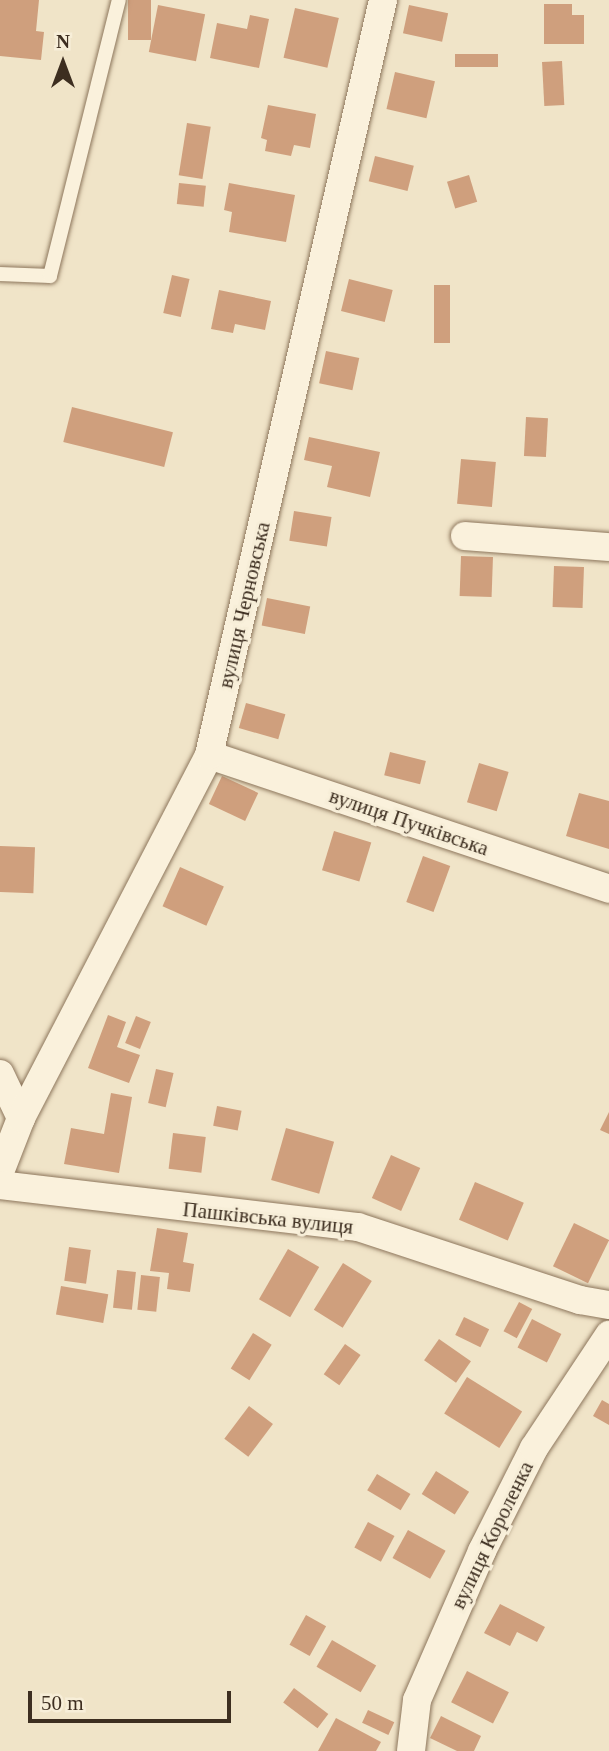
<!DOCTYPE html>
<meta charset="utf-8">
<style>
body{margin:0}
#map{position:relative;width:609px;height:1751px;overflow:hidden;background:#f0e4c8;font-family:"Times New Roman",serif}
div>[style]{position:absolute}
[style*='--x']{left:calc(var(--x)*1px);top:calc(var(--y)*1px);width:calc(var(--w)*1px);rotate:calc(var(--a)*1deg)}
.building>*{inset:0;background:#cf9f7d;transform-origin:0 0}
.roads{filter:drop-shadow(0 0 2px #8d765c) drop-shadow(0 0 2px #8d765c)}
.lane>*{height:14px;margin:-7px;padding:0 7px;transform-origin:7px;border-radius:7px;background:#faf1dc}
.street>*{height:28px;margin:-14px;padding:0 14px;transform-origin:14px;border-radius:14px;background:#faf1dc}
span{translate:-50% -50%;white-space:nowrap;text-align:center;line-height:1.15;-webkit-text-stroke:6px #f7eed8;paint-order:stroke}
.street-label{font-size:21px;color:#3d2e20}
.north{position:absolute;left:28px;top:28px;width:70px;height:70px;-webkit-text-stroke:5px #f7eed8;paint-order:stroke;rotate:0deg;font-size:19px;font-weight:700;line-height:28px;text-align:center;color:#3d2e20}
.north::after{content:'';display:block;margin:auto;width:24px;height:32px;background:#3d2e20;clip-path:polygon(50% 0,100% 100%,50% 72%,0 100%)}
.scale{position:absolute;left:28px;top:1691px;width:203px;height:32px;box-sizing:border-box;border:4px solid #3d2e20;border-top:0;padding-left:9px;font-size:21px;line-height:24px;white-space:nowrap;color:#3d2e20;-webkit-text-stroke:5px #f7eed8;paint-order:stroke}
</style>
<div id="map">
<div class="building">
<div style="clip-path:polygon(0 0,39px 0,36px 31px,44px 32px,41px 60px,0 56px)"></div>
<div style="left:128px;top:0;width:23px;height:40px"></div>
<div style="clip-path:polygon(544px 4px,572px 4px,572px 15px,584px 15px,584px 44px,544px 44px)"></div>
<div style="left:158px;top:5px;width:48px;height:48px;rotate:11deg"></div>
<div style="left:409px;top:5px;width:40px;height:29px;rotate:12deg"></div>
<div style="left:295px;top:8px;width:45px;height:51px;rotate:13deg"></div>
<div style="clip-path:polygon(250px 15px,269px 19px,259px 68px,210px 58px,217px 23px,247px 29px)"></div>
<div style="left:498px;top:54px;width:13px;height:43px;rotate:90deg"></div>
<div style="left:562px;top:61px;width:44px;height:20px;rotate:87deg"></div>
<div style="left:395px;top:72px;width:41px;height:38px;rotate:13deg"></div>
<div style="clip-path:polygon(268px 105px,316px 114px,310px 148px,294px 145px,291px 156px,265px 151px,267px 140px,261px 138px)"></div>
<div style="left:187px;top:123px;width:24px;height:53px;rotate:9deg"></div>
<div style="left:375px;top:156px;width:40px;height:26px;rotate:14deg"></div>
<div style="left:469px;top:175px;width:28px;height:23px;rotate:73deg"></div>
<div style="left:179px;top:183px;width:27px;height:21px;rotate:6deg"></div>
<div style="clip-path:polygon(229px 183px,295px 195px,286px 242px,229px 232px,232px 212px,224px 210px)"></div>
<div style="left:172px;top:275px;width:18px;height:39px;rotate:13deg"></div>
<div style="left:349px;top:279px;width:45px;height:33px;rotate:14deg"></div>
<div style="left:434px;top:285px;width:16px;height:58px"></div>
<div style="clip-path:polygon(219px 290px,271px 301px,265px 330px,235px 324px,233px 333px,211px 329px)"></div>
<div style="left:326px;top:351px;width:34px;height:33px;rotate:12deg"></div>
<div style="left:72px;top:407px;width:104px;height:36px;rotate:14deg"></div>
<div style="left:526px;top:417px;width:22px;height:39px;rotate:3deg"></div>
<div style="clip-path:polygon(309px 437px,380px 452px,370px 497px,327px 487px,332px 466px,304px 460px)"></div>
<div style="left:461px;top:459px;width:35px;height:45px;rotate:5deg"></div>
<div style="left:294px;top:511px;width:38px;height:30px;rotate:9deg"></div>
<div style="left:461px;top:556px;width:32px;height:40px;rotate:2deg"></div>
<div style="left:554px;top:566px;width:30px;height:41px;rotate:2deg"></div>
<div style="left:267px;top:598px;width:44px;height:28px;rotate:11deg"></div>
<div style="left:246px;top:703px;width:41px;height:26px;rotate:16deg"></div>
<div style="left:390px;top:752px;width:37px;height:24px;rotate:14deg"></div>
<div style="left:479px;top:763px;width:31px;height:41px;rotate:17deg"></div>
<div style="left:222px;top:776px;width:40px;height:31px;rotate:25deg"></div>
<div style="clip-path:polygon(579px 793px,609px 801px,609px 849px,566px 836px)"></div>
<div style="left:334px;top:831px;width:39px;height:41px;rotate:17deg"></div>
<div style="left:0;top:846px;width:35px;height:46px;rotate:2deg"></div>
<div style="left:423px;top:856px;width:29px;height:49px;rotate:20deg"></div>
<div style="left:180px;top:867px;width:48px;height:43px;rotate:24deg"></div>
<div style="clip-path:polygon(108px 1015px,126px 1022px,117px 1047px,140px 1055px,129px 1083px,88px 1068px)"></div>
<div style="left:136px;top:1016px;width:16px;height:29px;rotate:22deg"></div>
<div style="left:156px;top:1069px;width:18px;height:35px;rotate:13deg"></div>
<div style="clip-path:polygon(111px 1093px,132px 1097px,119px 1173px,64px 1164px,71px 1128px,104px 1134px)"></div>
<div style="left:217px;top:1106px;width:25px;height:20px;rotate:11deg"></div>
<div style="clip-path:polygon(609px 1112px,609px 1134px,600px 1130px)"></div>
<div style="left:286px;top:1128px;width:50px;height:54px;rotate:16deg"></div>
<div style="left:173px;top:1133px;width:33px;height:36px;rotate:7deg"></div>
<div style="left:391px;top:1155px;width:32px;height:47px;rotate:24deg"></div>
<div style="left:475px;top:1182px;width:53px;height:41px;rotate:23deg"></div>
<div style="left:574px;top:1223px;width:39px;height:48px;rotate:26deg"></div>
<div style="clip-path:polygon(157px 1228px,188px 1233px,183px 1262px,194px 1264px,190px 1292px,167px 1289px,169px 1273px,150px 1271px)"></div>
<div style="left:69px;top:1247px;width:22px;height:34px;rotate:8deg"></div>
<div style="left:288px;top:1249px;width:36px;height:58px;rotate:30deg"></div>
<div style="left:343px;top:1263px;width:34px;height:55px;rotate:32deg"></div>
<div style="left:117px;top:1270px;width:19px;height:38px;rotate:6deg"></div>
<div style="left:141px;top:1275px;width:19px;height:35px;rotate:6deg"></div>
<div style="left:61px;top:1286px;width:48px;height:29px;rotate:10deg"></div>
<div style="left:519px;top:1302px;width:15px;height:33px;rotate:28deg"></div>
<div style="left:464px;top:1317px;width:28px;height:20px;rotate:26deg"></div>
<div style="left:532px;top:1319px;width:33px;height:32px;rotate:27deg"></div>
<div style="left:253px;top:1333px;width:22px;height:42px;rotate:32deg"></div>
<div style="left:439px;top:1339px;width:39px;height:26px;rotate:35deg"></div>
<div style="left:345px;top:1344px;width:19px;height:37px;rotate:35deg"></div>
<div style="left:467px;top:1377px;width:65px;height:43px;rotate:32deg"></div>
<div style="clip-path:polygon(602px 1400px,609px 1404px,609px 1425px,593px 1416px)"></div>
<div style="left:249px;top:1406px;width:30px;height:41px;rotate:37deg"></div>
<div style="left:436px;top:1471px;width:39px;height:27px;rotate:32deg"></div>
<div style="left:377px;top:1474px;width:39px;height:19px;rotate:31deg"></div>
<div style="left:368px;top:1522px;width:30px;height:29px;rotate:28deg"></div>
<div style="left:408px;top:1530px;width:43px;height:32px;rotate:29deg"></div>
<div style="clip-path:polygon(500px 1604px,545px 1627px,537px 1642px,517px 1632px,510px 1646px,484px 1633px)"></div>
<div style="left:306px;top:1615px;width:23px;height:34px;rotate:29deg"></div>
<div style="left:332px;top:1640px;width:51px;height:31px;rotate:30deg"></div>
<div style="left:467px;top:1671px;width:47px;height:35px;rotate:27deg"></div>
<div style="left:294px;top:1688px;width:43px;height:18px;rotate:37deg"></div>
<div style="left:368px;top:1710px;width:29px;height:14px;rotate:25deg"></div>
<div style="clip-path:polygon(441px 1716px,481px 1736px,474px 1751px,457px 1751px,430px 1738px)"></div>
<div style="clip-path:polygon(336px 1718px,381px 1742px,376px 1751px,318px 1751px)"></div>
</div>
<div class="roads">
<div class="lane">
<div style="--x:0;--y:274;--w:50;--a:2.3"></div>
<div style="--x:50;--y:276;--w:284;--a:-76"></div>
</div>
<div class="street">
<div style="--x:465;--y:536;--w:144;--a:4.4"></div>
<div style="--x:209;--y:755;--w:422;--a:18.5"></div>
<div style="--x:0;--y:1074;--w:49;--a:64.5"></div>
<div style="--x:0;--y:1172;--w:58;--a:-68.7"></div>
<div style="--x:21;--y:1118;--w:409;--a:-62.6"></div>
<div style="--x:209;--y:755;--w:775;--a:-77.02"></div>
<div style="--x:0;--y:1185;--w:360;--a:6.7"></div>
<div style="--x:358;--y:1227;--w:234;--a:18.2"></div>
<div style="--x:580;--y:1300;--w:29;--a:10"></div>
<div style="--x:411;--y:1751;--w:51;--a:-83.3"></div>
<div style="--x:417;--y:1700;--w:163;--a:-66.4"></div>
<div style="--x:482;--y:1551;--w:115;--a:-63.2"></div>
<div style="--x:534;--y:1448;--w:136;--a:-56.4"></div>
</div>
</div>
<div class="street-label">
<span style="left:244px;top:605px;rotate:-77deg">вулиця Черновська</span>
<span style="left:409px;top:822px;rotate:19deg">вулиця Пучківська</span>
<span style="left:268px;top:1218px;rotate:6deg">Пашківська вулиця</span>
<span style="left:492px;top:1535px;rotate:-64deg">вулиця Короленка</span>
</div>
<div class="north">N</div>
<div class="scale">50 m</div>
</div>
